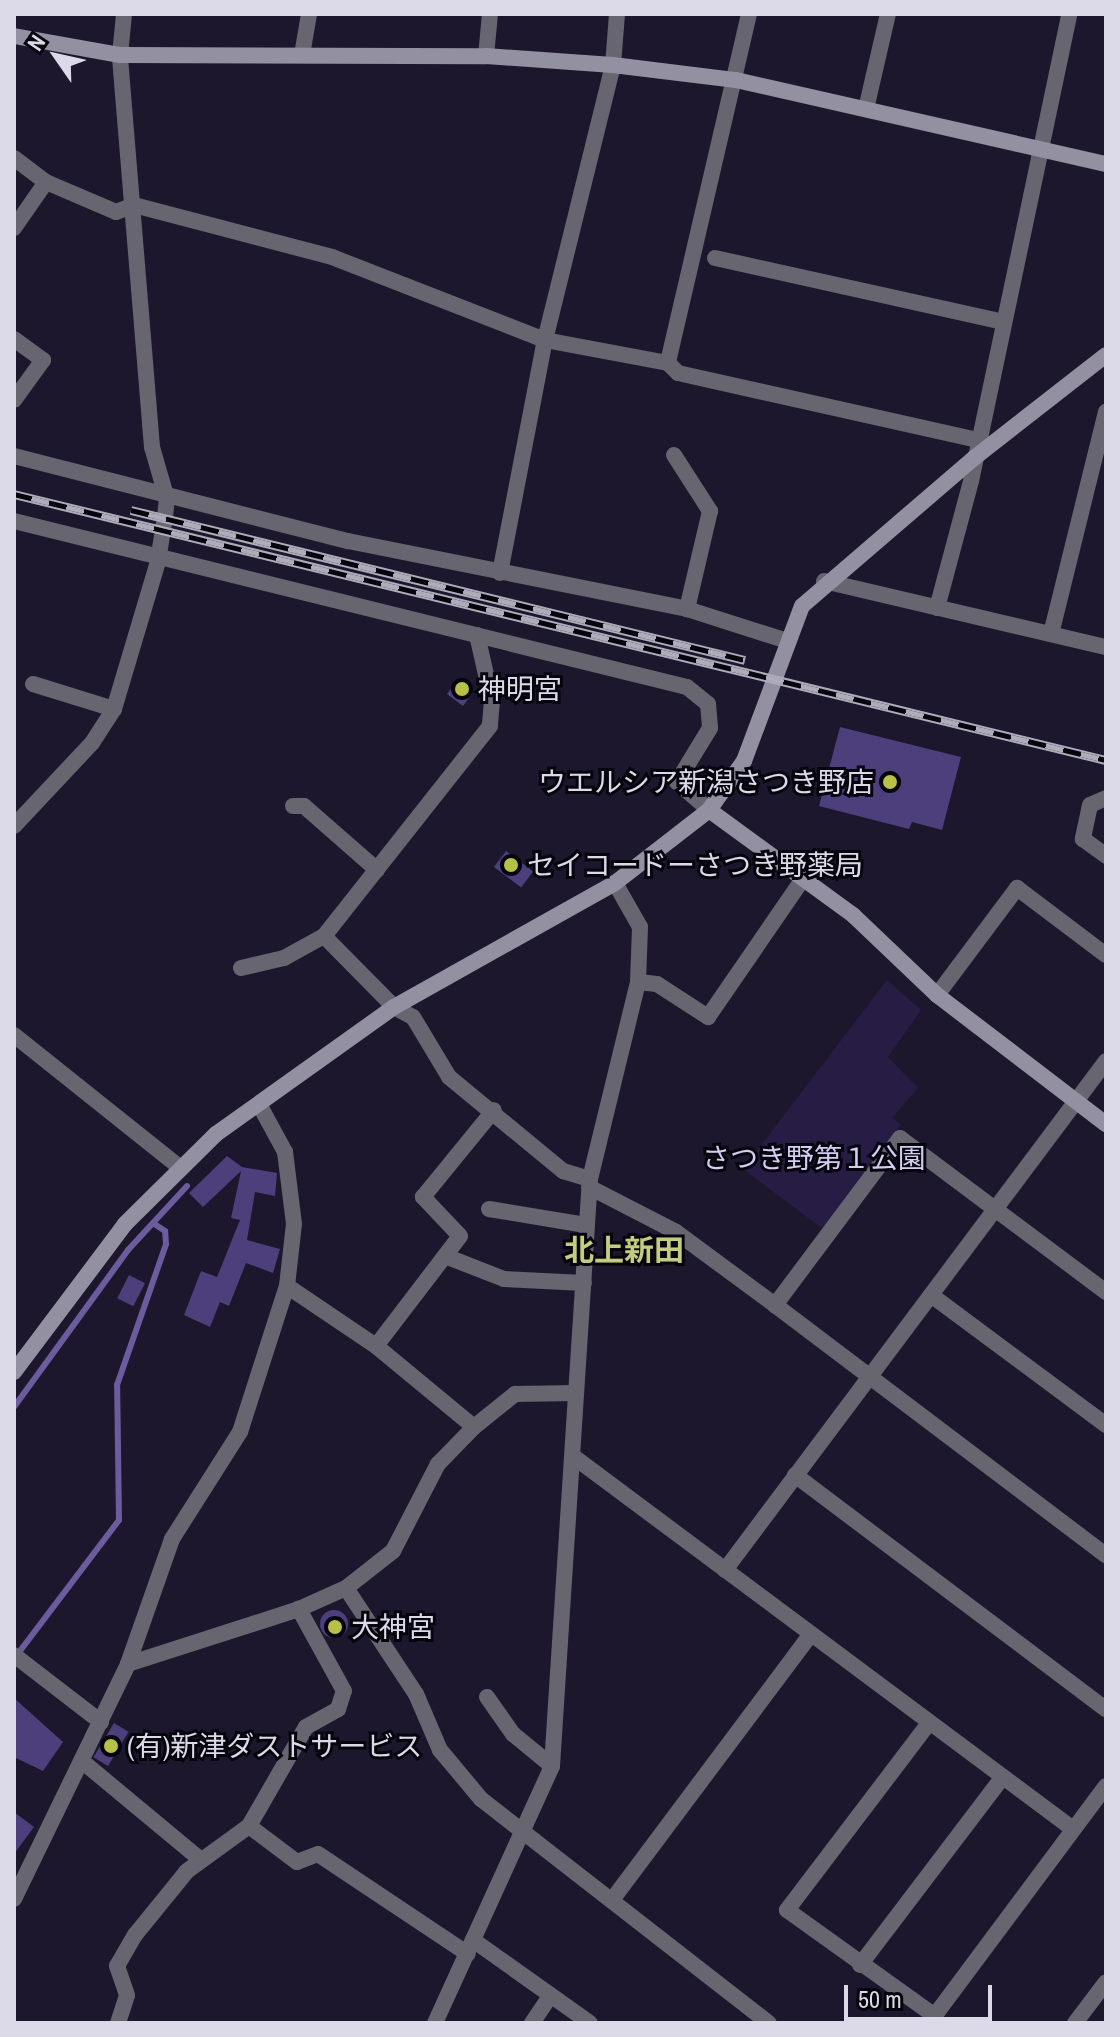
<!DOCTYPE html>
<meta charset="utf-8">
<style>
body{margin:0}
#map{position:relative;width:1120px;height:2037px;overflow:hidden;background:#1c172c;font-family:"Archivo Narrow","Noto Sans JP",sans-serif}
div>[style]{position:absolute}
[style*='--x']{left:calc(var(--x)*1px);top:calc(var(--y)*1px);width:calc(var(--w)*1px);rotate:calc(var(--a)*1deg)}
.green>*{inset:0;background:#271d44}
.stream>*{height:6px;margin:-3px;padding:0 3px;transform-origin:3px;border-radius:3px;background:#6b5c9d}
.building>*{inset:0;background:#4d3e7c;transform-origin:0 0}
.round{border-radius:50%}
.street>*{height:16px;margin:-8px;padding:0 8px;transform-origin:8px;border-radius:8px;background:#676570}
.secondary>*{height:16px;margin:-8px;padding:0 8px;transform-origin:8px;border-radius:8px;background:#9390a2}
.rail>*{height:9px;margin-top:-4.5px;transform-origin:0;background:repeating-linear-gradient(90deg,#06050d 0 18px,#aeacbb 0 36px);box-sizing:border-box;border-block:2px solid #aeacbb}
.dots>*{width:22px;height:22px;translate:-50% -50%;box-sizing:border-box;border:4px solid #06050d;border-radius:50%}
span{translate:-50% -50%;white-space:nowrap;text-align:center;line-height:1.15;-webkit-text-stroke:6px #06050d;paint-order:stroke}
.poi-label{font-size:28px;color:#dcdae8}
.left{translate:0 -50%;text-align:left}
.right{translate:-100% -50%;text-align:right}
.park-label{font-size:28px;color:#d3cdf3}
.neighbourhood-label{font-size:30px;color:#c4cc7f;font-weight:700}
.frame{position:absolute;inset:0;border:16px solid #dcdae8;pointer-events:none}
.north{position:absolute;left:16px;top:16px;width:80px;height:80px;-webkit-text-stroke:6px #06050d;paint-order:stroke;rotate:304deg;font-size:22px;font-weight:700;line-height:32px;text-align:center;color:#dcdae8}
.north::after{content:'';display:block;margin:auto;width:28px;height:36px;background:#dcdae8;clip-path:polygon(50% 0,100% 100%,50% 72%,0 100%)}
.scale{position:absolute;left:844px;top:1985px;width:148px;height:36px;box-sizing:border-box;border:4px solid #dcdae8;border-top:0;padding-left:10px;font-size:24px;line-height:28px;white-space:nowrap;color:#dcdae8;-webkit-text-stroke:6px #06050d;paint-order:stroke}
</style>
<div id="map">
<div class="green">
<div style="clip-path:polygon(887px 980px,921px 1010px,888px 1057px,918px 1088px,892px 1118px,901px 1124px,823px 1229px,743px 1169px)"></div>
</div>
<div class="stream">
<div style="--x:14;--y:1407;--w:194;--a:-54"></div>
<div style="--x:128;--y:1250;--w:87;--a:-47.3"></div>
<div style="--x:20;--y:1651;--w:164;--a:-52.9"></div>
<div style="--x:119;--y:1520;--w:135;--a:-90.8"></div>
<div style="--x:117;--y:1385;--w:149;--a:-70.8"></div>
<div style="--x:166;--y:1244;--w:13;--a:-94"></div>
<div style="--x:165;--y:1231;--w:14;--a:-146"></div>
</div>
<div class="building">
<div style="left:456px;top:682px;width:20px;height:15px;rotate:37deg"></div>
<div style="clip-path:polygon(840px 727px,961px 757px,942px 830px,912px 822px,909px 829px,819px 806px)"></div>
<div style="left:506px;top:851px;width:34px;height:20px;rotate:37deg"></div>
<div style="clip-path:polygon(227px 1156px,242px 1167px,277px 1173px,275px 1196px,255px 1192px,247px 1240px,280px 1249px,273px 1273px,246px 1263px,229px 1306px,220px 1302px,210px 1327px,184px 1315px,201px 1271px,217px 1277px,240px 1220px,231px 1218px,241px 1171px,203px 1207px,189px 1193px)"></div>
<div style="left:129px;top:1275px;width:18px;height:26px;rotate:27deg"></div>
<div class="round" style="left:320px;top:1610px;width:28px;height:28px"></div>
<div style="clip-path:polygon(14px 1698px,63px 1742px,43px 1771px,14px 1757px)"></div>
<div style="left:114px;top:1723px;width:17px;height:40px;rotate:31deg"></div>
<div style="clip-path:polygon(14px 1812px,34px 1827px,14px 1854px)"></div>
</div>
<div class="street">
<div style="--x:749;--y:14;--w:358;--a:103.1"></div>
<div style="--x:668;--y:363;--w:14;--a:45"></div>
<div style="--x:678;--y:373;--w:307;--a:12.6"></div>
<div style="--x:302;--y:55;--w:42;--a:-80.3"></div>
<div style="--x:486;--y:56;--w:42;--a:-84.6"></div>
<div style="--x:866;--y:109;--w:98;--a:-77"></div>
<div style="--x:14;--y:158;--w:40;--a:37"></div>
<div style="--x:46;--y:182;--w:76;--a:23.2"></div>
<div style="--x:116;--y:212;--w:19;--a:-21"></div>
<div style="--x:134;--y:205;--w:205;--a:14.7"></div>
<div style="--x:332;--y:257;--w:229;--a:21.3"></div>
<div style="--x:545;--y:340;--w:125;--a:10.6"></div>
<div style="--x:14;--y:228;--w:56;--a:-55.2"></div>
<div style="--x:715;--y:258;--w:295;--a:12.5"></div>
<div style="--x:14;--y:339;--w:36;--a:36"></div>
<div style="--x:43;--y:360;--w:49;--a:125.9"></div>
<div style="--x:674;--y:455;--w:67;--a:57.3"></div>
<div style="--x:710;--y:511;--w:101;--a:103.2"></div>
<div style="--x:14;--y:456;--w:345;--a:14.3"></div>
<div style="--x:348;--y:541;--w:346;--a:11.3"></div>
<div style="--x:687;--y:609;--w:105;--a:17.7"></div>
<div style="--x:14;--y:521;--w:693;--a:13.86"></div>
<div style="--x:687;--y:687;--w:27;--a:39"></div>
<div style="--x:708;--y:704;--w:24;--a:85"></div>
<div style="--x:710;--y:728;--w:63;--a:121.4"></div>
<div style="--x:677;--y:782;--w:43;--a:41.2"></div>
<div style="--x:500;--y:573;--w:237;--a:-79.1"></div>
<div style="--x:545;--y:340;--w:283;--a:-76.1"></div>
<div style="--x:613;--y:65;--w:51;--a:-85.5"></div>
<div style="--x:824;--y:581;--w:290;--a:13.2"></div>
<div style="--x:937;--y:608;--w:131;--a:-75"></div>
<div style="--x:971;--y:481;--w:477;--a:-78.1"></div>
<div style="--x:1051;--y:634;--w:229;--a:-76.1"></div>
<div style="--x:477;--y:635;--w:68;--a:77.2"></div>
<div style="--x:492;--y:701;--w:25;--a:95"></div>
<div style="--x:490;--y:726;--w:268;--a:128.3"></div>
<div style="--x:324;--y:936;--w:100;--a:45.4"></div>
<div style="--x:394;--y:1007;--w:21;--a:28"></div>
<div style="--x:413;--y:1017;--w:70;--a:59"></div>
<div style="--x:449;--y:1077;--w:148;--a:39.5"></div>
<div style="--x:563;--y:1171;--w:28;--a:17"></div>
<div style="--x:33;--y:684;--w:85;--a:17.2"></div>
<div style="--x:1106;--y:798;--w:17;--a:156"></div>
<div style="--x:1090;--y:805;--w:35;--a:102"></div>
<div style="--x:1083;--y:839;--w:29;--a:36"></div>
<div style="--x:293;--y:806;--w:11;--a:0"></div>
<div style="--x:304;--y:806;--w:97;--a:41.2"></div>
<div style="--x:14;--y:826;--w:114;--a:-46.8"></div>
<div style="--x:92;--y:743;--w:40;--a:-57.1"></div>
<div style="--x:114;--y:709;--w:154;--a:-73.4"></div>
<div style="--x:158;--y:561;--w:45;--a:-81"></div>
<div style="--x:165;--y:517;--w:18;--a:-84"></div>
<div style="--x:167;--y:499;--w:54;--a:-106.1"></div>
<div style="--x:152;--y:447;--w:393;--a:-94.7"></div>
<div style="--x:120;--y:55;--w:41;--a:-84.4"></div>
<div style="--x:241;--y:968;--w:44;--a:-13.1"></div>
<div style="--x:284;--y:958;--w:46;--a:-28.8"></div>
<div style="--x:638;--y:982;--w:19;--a:6"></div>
<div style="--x:657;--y:984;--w:61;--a:32.9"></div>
<div style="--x:708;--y:1017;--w:166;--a:-55.5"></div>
<div style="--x:937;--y:995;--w:134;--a:-53.2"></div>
<div style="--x:1017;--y:888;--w:111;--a:37"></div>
<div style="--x:14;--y:1035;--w:210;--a:38.6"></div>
<div style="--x:589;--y:1187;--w:98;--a:27.3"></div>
<div style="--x:676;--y:1232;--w:123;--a:36.4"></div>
<div style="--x:489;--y:1209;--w:98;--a:9.4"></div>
<div style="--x:445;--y:1256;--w:63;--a:21.3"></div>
<div style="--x:504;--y:1279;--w:80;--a:2.9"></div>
<div style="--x:287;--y:1286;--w:107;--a:34"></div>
<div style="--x:376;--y:1346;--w:127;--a:39.6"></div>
<div style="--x:1106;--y:1292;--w:257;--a:-143.2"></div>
<div style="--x:900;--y:1138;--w:209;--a:126.8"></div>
<div style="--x:775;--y:1305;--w:415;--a:37.1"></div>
<div style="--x:931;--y:1295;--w:218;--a:36.6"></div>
<div style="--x:376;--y:1346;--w:138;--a:-52.6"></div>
<div style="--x:460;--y:1236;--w:54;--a:-133.5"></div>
<div style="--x:423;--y:1197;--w:112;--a:-50.8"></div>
<div style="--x:574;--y:1457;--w:622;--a:36.7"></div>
<div style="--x:795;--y:1475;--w:389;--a:37"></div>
<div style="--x:725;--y:1570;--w:636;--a:-53.18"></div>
<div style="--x:346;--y:1588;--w:127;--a:56.6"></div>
<div style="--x:416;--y:1694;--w:61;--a:66.8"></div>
<div style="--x:440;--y:1750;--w:64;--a:50.1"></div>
<div style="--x:481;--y:1799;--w:365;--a:37.9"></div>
<div style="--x:14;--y:1655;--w:110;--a:37.6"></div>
<div style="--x:128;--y:1664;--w:180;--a:-17.8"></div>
<div style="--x:299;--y:1609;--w:51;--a:-24.1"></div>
<div style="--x:346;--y:1588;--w:60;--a:-38.2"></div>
<div style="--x:393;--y:1551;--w:98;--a:-62.7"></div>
<div style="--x:438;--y:1464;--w:52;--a:-45.8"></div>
<div style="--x:474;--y:1427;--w:53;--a:-38.8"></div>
<div style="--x:515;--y:1394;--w:60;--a:-1"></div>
<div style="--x:487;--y:1697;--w:45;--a:54.9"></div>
<div style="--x:513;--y:1734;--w:50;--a:39.4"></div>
<div style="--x:929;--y:1723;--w:235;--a:127.2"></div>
<div style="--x:787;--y:1910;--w:182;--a:35.6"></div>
<div style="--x:83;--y:1762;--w:152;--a:39.7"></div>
<div style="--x:249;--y:1826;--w:60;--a:36.9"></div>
<div style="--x:297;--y:1862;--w:22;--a:-21"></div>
<div style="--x:318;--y:1854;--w:180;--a:33.7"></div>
<div style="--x:14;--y:1899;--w:261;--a:-64.1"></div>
<div style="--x:128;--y:1664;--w:133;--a:-70.6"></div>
<div style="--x:172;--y:1539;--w:127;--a:-57.6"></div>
<div style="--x:240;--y:1432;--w:153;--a:-72.2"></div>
<div style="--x:287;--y:1286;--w:62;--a:-83.6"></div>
<div style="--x:294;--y:1224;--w:73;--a:-97.1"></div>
<div style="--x:285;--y:1152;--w:52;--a:-118.5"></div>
<div style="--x:612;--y:1900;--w:332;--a:-53.2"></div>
<div style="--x:473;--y:1940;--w:143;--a:35.4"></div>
<div style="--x:860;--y:1965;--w:235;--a:-52.8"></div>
<div style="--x:930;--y:2022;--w:294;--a:-53.3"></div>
<div style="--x:118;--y:2023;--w:29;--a:-72"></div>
<div style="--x:127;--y:1995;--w:31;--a:-109"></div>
<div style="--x:117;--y:1966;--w:36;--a:-60"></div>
<div style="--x:135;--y:1935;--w:82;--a:-50.9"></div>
<div style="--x:187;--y:1871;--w:77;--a:-36"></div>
<div style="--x:249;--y:1826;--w:114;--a:-60.1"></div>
<div style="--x:306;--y:1727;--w:37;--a:-29"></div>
<div style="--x:338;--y:1709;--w:19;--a:-72"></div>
<div style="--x:344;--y:1691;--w:94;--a:-118.8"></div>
<div style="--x:435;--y:2023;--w:282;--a:-65.5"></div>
<div style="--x:552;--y:1766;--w:588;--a:-86.3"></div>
<div style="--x:590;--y:1179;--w:203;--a:-76.3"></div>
<div style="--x:638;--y:982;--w:55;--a:-87.9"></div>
<div style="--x:640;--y:927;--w:51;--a:-119.6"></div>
<div style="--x:532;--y:2023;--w:32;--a:-56"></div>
<div style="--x:1075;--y:2023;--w:51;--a:-52.9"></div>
</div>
<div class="secondary">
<div style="--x:14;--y:36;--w:108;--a:10.2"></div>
<div style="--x:120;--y:55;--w:366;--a:0.2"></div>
<div style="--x:486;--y:56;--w:127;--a:4.1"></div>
<div style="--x:613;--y:65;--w:124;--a:7"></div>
<div style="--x:736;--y:80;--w:379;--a:12.8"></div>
<div style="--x:709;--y:810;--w:178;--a:36.1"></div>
<div style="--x:853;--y:915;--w:116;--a:43.6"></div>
<div style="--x:937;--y:995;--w:213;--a:37.4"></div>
<div style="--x:14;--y:1372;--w:185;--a:-53.1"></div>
<div style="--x:125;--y:1224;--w:128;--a:-44.7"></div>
<div style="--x:216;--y:1134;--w:219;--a:-35.5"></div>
<div style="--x:394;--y:1007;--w:253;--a:-29.3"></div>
<div style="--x:615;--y:883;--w:119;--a:-37.8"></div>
<div style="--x:709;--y:810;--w:60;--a:-54.5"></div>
<div style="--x:744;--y:761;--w:165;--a:-69.5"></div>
<div style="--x:802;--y:606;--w:227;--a:-40.7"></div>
<div style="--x:974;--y:458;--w:167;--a:-38"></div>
</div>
<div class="rail">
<div style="--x:14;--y:494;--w:1124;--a:13.69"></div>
<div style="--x:131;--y:510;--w:632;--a:13.73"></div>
</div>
<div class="dots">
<div style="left:462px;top:689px;background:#b8c147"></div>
<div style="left:890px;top:782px;background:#b8c147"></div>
<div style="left:511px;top:865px;background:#b8c147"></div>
<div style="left:335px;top:1627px;background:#b8c147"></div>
<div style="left:111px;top:1746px;background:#b8c147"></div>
</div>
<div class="poi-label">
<span class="left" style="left:478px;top:689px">神明宮</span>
<span class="right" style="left:874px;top:782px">ウエルシア新潟さつき野店</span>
<span class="left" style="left:527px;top:865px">セイコードーさつき野薬局</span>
<span class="left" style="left:351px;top:1627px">大神宮</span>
<span class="left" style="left:127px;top:1746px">(有)新津ダストサービス</span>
</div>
<div class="park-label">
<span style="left:814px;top:1158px">さつき野第１公園</span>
</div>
<div class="neighbourhood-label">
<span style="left:624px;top:1250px">北上新田</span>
</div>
<div class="frame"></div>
<div class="north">N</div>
<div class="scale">50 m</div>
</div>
